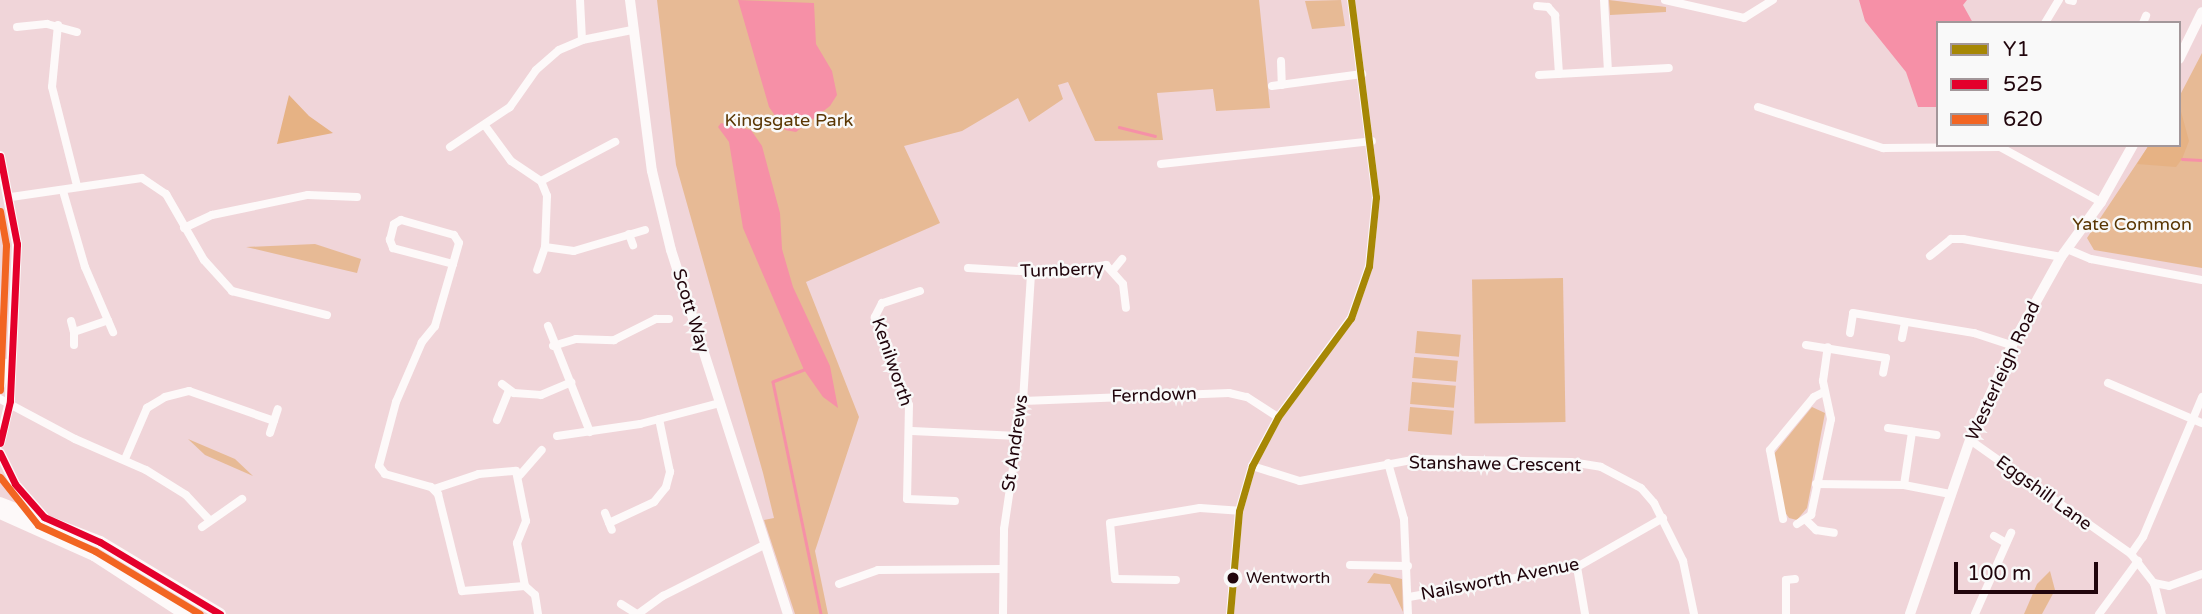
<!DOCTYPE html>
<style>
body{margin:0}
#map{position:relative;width:2202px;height:614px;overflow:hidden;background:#f0d5d9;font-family:"Varela Round",sans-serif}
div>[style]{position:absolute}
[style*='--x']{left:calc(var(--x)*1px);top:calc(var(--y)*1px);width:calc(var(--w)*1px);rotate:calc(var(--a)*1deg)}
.green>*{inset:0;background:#e7ba95;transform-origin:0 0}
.forest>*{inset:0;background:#e6b284}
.water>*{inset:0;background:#f690a7}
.stream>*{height:2.5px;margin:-1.25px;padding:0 1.25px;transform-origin:1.25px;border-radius:1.25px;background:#f690a7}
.street>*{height:8px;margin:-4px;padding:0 4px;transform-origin:4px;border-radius:4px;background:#fdf9f9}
.secondary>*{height:10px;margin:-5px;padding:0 5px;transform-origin:5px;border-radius:5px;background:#fdf9f9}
.primary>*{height:12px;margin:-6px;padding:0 6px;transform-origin:6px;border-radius:6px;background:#fdf9f9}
.bus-1>*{height:7px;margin:-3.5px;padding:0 3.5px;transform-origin:3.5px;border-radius:3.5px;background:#a68705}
.bus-2>*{height:7px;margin:-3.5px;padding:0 3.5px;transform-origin:3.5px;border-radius:3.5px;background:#e4002b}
.bus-3>*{height:7px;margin:-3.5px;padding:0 3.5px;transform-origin:3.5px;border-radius:3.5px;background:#f26522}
.dots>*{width:19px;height:19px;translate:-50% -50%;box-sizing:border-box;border:4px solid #f9f9f9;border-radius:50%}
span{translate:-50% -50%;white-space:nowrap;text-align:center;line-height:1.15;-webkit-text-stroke:5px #f9f9f9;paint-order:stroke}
.bus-label{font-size:16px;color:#21050c}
.left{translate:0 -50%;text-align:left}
.park-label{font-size:18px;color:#5a3603}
.street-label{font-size:18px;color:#21050c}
.legend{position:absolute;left:1936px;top:21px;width:245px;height:126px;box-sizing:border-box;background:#f9f9f9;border:2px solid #a3979a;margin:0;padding:9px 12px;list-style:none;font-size:21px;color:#21050c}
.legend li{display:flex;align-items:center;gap:14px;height:35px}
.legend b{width:35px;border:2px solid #a3979a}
.scale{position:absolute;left:1954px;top:562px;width:144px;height:32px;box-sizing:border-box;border:4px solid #21050c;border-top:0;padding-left:9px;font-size:21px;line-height:24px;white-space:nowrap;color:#21050c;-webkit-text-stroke:5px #f9f9f9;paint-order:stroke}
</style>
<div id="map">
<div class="green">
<div style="clip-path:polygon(657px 0,1259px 0,1270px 108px,1216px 111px,1213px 89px,1157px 93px,1163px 140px,1095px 141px,1068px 82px,1058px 85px,1063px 99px,1029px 122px,1018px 98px,962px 131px,904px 146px,940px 223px,806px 282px,859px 417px,815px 551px,828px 614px,795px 614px,764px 520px,774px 518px,763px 473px,676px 165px)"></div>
<div style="clip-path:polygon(1341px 0,1345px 26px,1312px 29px,1305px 1px)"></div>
<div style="clip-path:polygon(1609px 0,1666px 7px,1666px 12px,1610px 15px)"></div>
<div style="clip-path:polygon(2202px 53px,2202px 268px,2094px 250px,2087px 238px,2149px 145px,2179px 145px,2179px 97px)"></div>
<div style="clip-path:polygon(315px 244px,361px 259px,357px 273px,246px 247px)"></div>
<div style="left:1563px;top:278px;width:144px;height:91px;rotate:89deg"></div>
<div style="left:1417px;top:331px;width:44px;height:22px;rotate:5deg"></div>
<div style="left:1414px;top:357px;width:44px;height:21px;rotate:5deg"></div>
<div style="left:1412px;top:382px;width:44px;height:22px;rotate:5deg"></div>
<div style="left:1410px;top:407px;width:44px;height:24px;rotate:5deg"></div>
<div style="clip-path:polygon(1812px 407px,1825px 413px,1807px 508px,1797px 520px,1789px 518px,1784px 511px,1773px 455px)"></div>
<div style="clip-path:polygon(188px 439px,235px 459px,253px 476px,205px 455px)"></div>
<div style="clip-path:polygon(2050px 571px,2055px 590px,2042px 614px,2024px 614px,2037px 584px)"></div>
<div style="clip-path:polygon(1374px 573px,1402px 579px,1403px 612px,1390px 584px,1367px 583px)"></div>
</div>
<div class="forest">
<div style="clip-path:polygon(289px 95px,309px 116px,333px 133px,277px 144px)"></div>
<div style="clip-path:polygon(2179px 104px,2189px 141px,2182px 159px,2176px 167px,2137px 164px,2149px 145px,2179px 145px)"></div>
</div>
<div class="water">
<div style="clip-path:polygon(738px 0,814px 3px,816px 44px,832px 71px,837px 95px,830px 106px,796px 132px,785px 130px,769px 107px)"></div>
<div style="clip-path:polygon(1859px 0,1967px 0,1963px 5px,1973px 23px,1938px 23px,1938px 107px,1918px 107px,1906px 72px,1865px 21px)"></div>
<div style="clip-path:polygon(721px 123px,751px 130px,762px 146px,780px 213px,782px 249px,793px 287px,830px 366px,838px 408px,823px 397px,804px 370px,743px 228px,729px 142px,718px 127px)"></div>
</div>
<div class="stream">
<div style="--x:1119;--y:127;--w:37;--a:14"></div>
<div style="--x:2182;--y:159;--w:20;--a:3"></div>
<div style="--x:804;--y:370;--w:33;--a:159"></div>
<div style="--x:773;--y:382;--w:237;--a:78.3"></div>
</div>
<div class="street">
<div style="--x:580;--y:0;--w:40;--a:87.1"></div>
<div style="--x:1604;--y:0;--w:71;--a:86.8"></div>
<div style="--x:1665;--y:0;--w:81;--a:12.8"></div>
<div style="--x:1744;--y:18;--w:34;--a:-32"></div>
<div style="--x:2069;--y:0;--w:4;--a:14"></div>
<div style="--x:1537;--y:6;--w:11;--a:5"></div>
<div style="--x:1548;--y:7;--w:11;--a:49"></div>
<div style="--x:1555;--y:15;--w:59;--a:86.1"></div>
<div style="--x:2045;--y:23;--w:27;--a:-59"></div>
<div style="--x:2143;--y:23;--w:8;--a:-67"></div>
<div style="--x:58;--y:25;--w:62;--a:95.5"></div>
<div style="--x:52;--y:87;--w:102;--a:75.8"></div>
<div style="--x:17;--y:27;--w:30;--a:-6"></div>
<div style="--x:47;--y:24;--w:31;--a:15"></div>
<div style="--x:1281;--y:61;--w:24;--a:88"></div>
<div style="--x:1539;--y:75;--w:130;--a:-3.1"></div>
<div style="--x:1272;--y:86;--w:91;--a:-7.6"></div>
<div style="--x:1758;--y:107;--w:132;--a:18.2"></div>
<div style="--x:1883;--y:148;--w:117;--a:-0.5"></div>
<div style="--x:2000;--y:147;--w:115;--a:28.6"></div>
<div style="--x:486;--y:127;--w:42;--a:53.7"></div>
<div style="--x:511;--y:161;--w:36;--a:34"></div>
<div style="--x:541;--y:181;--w:16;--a:68"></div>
<div style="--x:547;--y:196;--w:51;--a:92.2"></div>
<div style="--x:545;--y:247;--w:24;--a:109"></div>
<div style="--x:450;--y:147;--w:72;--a:-33.7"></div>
<div style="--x:510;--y:107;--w:45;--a:-54.9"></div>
<div style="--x:536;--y:70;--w:30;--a:-41"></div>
<div style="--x:559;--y:50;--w:25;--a:-23"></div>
<div style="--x:582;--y:40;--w:51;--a:-11.3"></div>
<div style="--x:1161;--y:164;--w:212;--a:-6.2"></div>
<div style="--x:541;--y:181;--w:84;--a:-27.8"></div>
<div style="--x:63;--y:191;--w:79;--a:73.9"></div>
<div style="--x:85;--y:267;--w:71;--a:66.7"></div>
<div style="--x:11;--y:197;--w:132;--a:-8.3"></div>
<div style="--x:142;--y:178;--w:29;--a:34"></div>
<div style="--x:166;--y:194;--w:76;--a:60.1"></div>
<div style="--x:204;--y:260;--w:42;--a:47.9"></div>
<div style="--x:232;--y:291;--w:98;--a:14.2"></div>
<div style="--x:184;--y:228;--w:31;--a:-25"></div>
<div style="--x:212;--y:215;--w:98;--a:-11.8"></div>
<div style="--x:308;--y:195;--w:49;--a:2.3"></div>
<div style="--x:629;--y:234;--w:12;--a:70"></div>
<div style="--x:545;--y:247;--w:29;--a:8"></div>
<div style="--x:574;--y:251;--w:74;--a:-16.5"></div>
<div style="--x:2067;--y:249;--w:26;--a:23"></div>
<div style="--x:2091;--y:259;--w:113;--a:10.7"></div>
<div style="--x:1930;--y:256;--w:27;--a:-39"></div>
<div style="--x:1951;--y:239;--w:12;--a:0"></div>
<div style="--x:1963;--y:239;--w:100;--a:10.4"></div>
<div style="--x:453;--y:264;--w:62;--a:-165.1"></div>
<div style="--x:393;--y:248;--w:9;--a:-111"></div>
<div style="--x:390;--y:240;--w:16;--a:-76"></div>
<div style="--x:394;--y:224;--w:8;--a:-30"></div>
<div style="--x:401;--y:220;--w:55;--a:15.8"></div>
<div style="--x:454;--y:235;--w:9;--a:58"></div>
<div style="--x:459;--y:243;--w:22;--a:106"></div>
<div style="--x:453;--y:264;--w:65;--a:106.2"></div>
<div style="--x:435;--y:326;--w:21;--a:129"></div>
<div style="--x:422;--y:342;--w:65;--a:113.4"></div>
<div style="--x:396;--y:402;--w:66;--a:104.9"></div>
<div style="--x:379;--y:466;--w:10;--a:53"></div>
<div style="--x:385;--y:474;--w:48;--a:15.8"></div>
<div style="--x:431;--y:487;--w:10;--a:45"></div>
<div style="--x:438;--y:494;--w:100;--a:76.1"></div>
<div style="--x:462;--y:591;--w:63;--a:-4.5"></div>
<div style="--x:525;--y:586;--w:13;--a:42"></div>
<div style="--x:535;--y:595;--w:19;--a:81"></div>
<div style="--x:968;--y:268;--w:85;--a:3.4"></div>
<div style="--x:1053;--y:273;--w:54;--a:-8.6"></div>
<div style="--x:1106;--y:265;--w:25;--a:48"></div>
<div style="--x:1123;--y:284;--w:24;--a:83"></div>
<div style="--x:1114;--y:269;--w:13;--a:-51"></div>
<div style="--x:920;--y:291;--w:40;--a:162"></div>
<div style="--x:882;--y:303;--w:16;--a:117"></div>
<div style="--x:875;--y:317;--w:94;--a:68.9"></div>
<div style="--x:909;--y:405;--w:94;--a:91.2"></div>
<div style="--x:907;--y:499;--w:48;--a:2.4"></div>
<div style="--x:71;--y:321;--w:11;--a:75"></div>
<div style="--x:548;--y:326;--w:114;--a:68.4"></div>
<div style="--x:1850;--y:333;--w:20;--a:-81"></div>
<div style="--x:1853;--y:313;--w:123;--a:9.4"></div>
<div style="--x:1974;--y:333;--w:40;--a:18"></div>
<div style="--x:1902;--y:338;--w:16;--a:-79"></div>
<div style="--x:74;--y:345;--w:13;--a:-90"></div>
<div style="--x:74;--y:332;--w:36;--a:-19"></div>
<div style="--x:1806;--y:345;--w:81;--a:9.2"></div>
<div style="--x:1886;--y:358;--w:15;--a:101"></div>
<div style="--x:553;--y:346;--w:24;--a:-17"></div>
<div style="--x:576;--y:339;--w:38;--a:2"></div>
<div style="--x:614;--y:340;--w:47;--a:-26.6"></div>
<div style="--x:656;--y:319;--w:13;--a:0"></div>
<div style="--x:2108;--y:383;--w:102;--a:23.1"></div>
<div style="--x:502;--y:384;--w:15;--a:37"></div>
<div style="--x:514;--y:393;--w:27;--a:4"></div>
<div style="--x:541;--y:395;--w:33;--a:-23"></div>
<div style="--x:0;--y:399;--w:85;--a:28.1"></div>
<div style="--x:75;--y:439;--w:77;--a:23.6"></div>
<div style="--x:146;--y:470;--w:47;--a:32"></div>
<div style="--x:186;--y:495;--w:35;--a:47"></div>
<div style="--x:1023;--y:401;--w:206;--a:-2.2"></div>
<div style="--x:1229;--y:393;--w:18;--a:13"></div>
<div style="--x:1247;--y:397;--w:37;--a:33"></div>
<div style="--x:497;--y:420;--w:31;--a:-68"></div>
<div style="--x:1888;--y:428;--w:49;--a:8.3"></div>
<div style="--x:912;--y:431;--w:106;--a:2.7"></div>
<div style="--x:270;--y:433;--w:25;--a:-72"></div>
<div style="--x:557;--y:436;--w:84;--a:-8.2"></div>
<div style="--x:640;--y:424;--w:83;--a:-14.7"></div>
<div style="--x:1970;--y:440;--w:197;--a:35.3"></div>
<div style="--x:2131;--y:554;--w:37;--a:52"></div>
<div style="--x:2154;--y:583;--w:32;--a:76"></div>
<div style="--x:125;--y:459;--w:56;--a:-66.7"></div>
<div style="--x:147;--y:408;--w:21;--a:-31"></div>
<div style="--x:165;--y:397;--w:25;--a:-14"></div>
<div style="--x:189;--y:391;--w:90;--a:19.4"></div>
<div style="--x:1388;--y:463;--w:58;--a:74.1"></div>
<div style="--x:1404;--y:519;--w:95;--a:87.6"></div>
<div style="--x:1252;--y:466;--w:50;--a:17.4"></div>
<div style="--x:1300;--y:481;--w:120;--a:-10.6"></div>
<div style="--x:1418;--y:459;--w:153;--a:1.1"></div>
<div style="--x:1571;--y:462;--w:30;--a:9"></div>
<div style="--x:1601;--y:467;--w:45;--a:27.7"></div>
<div style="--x:1641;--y:488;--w:20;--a:49"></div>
<div style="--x:1654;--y:503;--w:65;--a:63.4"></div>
<div style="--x:1683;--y:561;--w:54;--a:78.3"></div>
<div style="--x:520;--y:475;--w:33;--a:-49"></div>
<div style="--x:1816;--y:484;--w:88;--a:0.7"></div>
<div style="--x:1904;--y:485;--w:47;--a:11.1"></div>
<div style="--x:1904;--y:485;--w:54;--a:-81.4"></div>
<div style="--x:434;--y:489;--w:47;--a:-18.4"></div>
<div style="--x:479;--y:474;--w:37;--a:-5"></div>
<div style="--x:516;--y:471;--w:51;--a:78.7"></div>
<div style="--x:526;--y:521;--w:24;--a:112"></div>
<div style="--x:517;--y:543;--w:44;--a:79.5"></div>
<div style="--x:605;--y:513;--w:18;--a:68"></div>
<div style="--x:1783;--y:519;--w:70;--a:-100.7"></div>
<div style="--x:1770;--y:450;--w:69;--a:-50.3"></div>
<div style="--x:1814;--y:397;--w:11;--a:-27"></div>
<div style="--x:1807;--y:521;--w:13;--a:45"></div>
<div style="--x:1816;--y:530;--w:18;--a:9"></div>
<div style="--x:609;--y:523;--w:50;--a:-25"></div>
<div style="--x:654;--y:502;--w:19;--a:-51"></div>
<div style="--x:666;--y:487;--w:16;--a:-75"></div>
<div style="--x:670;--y:472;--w:54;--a:-101.7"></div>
<div style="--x:1797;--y:524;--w:17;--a:-33"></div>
<div style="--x:1811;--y:515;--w:98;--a:-78.2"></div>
<div style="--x:1831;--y:419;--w:39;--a:-102"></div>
<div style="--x:1823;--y:381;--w:34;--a:-82"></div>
<div style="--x:202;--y:527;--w:49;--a:-35"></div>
<div style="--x:1994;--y:536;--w:14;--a:30"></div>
<div style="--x:2131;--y:554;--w:21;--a:-55"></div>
<div style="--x:2143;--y:537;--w:152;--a:-67.1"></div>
<div style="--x:1350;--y:565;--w:58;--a:1"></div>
<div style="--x:1577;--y:567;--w:48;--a:80.3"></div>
<div style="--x:1176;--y:580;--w:61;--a:-179.1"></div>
<div style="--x:1115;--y:579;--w:56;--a:-95.1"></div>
<div style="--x:1110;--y:523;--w:91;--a:-9.5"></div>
<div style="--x:1200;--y:508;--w:39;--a:4"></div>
<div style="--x:2154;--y:583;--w:15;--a:11"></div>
<div style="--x:2169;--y:586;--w:35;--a:-20"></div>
<div style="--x:839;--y:584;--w:41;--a:-19.7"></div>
<div style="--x:878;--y:570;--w:125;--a:-0.5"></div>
<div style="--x:1409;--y:597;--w:171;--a:-10.1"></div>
<div style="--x:1577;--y:567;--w:99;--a:-29.7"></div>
<div style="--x:621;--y:604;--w:19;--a:32"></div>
<div style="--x:638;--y:614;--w:31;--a:-36"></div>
<div style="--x:663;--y:596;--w:113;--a:-26.8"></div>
<div style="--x:1003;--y:614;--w:85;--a:-89.3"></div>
<div style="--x:1004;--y:529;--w:129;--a:-81.6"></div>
<div style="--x:1023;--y:401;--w:128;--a:-86.4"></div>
<div style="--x:1230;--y:614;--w:103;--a:-85"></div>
<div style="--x:1239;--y:511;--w:47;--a:-73.9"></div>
<div style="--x:1252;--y:466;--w:55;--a:-62"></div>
<div style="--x:1278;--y:417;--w:123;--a:-53.6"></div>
<div style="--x:1351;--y:318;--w:55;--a:-70.9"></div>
<div style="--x:1369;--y:266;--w:69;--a:-84.2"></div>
<div style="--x:1376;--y:197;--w:199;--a:-97.2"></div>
<div style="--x:1786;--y:614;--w:34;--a:-90"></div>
<div style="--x:1786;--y:580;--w:9;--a:-6"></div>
<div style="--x:1975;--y:614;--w:89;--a:-66"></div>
<div style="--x:2099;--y:614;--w:66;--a:-53.7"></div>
</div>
<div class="secondary">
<div style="--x:630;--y:0;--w:172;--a:82.7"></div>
<div style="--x:652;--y:171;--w:81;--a:76.5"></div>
<div style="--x:671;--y:250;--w:382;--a:72.2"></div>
<div style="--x:2179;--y:59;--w:52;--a:-63.9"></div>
<div style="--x:0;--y:156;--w:90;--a:79.1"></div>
<div style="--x:17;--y:244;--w:157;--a:92.6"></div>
<div style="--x:10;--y:401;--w:43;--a:103.4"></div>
<div style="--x:0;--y:385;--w:22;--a:-74"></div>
<div style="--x:0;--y:453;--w:34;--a:64"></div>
<div style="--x:15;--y:484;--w:44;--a:48.7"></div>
<div style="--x:1910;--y:614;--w:184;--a:-71"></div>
<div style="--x:1970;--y:440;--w:104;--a:-66.1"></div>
<div style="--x:2012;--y:345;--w:101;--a:-60.9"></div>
<div style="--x:2061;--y:257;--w:68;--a:-54"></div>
<div style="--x:2101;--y:202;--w:65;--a:-60.7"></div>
</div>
<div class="primary">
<div style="--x:0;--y:503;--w:107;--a:21.3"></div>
<div style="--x:100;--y:542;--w:140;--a:31"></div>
<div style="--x:0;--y:513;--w:103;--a:24.1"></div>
<div style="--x:94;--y:555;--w:108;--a:33"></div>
</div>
<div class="bus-1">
<div style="--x:1230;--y:614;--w:103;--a:-85"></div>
<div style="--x:1239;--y:511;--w:47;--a:-73.9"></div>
<div style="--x:1252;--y:466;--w:55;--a:-62"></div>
<div style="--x:1278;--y:417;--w:123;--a:-53.6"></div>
<div style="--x:1351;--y:318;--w:55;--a:-70.9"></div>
<div style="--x:1369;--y:266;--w:69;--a:-84.2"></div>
<div style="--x:1376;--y:197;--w:199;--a:-97.2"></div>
</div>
<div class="bus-2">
<div style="--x:0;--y:156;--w:90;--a:79.1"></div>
<div style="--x:17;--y:244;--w:157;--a:92.6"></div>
<div style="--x:10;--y:401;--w:43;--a:103.4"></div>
<div style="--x:0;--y:453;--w:34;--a:64"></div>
<div style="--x:15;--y:484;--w:44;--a:48.7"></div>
<div style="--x:44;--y:517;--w:61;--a:24.1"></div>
<div style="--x:100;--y:542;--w:140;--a:31"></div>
</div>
<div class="bus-3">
<div style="--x:0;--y:211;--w:35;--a:80"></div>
<div style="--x:6;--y:245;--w:145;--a:92.4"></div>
<div style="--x:0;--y:477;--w:61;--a:51.6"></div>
<div style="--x:38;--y:525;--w:63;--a:24.5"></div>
<div style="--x:95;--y:551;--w:122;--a:31"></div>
</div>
<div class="dots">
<div style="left:1233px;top:578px;background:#21050c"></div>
</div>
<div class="bus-label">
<span class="left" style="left:1246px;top:578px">Wentworth</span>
</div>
<div class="park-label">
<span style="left:789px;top:120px">Kingsgate Park</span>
<span style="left:2132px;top:224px">Yate Common</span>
</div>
<div class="street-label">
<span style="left:1062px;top:270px;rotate:-2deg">Turnberry</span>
<span style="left:691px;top:311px;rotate:73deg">Scott Way</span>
<span style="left:892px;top:362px;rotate:71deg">Kenilworth</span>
<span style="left:2003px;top:371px;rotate:-65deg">Westerleigh Road</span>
<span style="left:1154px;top:395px;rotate:-2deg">Ferndown</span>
<span style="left:1015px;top:443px;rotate:-82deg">St Andrews</span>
<span style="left:1495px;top:464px;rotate:1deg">Stanshawe Crescent</span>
<span style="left:2044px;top:493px;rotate:36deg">Eggshill Lane</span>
<span style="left:1500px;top:579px;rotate:-11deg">Nailsworth Avenue</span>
</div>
<ul class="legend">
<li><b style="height:9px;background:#a68705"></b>Y1</li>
<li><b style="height:9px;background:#e4002b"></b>525</li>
<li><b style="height:9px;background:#f26522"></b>620</li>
</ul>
<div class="scale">100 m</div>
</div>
